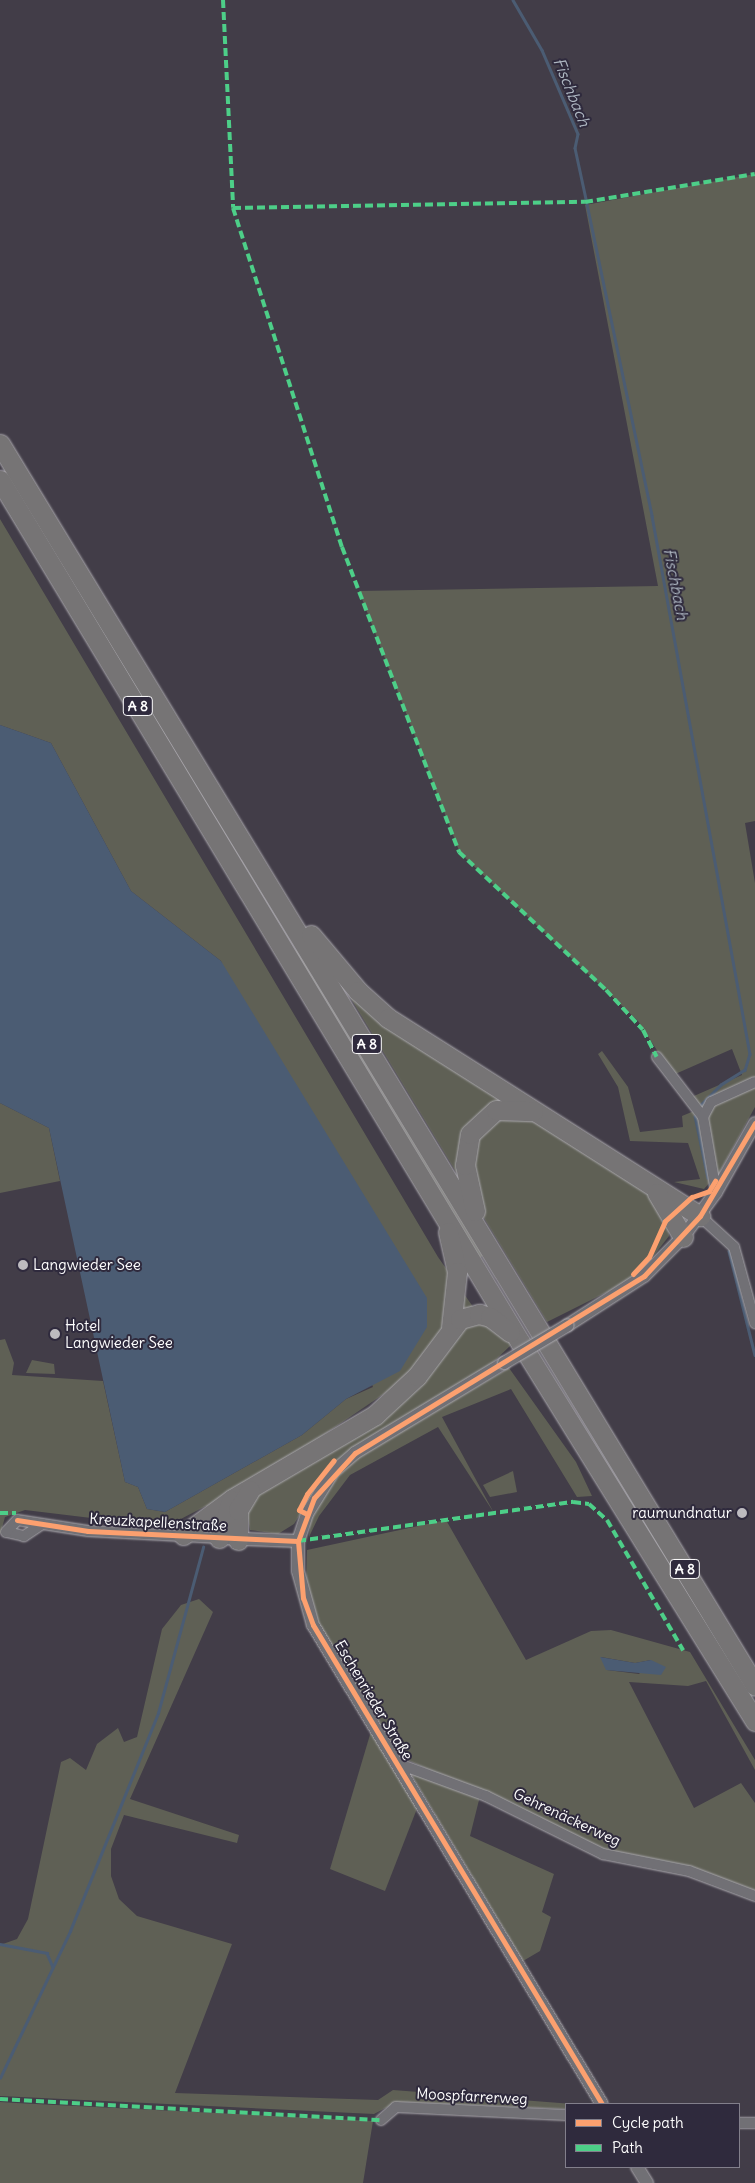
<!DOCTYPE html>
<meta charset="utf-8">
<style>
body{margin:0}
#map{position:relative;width:755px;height:2183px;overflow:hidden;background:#423d48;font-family:Delius,sans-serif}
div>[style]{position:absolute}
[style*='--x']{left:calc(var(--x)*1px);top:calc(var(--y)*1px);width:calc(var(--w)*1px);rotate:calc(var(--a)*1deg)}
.green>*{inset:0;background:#5f6055;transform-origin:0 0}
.water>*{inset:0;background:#4b5c73}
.stream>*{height:2.5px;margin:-1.25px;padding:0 1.25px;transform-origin:1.25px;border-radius:1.25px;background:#4b5c73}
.roads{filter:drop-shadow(0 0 1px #aaa8ad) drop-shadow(0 0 1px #aaa8ad)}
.minor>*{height:10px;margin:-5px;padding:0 5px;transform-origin:5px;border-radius:5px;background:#717075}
.tertiary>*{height:12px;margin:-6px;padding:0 6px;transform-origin:6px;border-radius:6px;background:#717075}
.motorway>*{height:19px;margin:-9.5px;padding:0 9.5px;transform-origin:9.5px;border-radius:9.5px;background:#767475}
.bridges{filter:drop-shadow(0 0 1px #aaa8ad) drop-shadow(0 0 1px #aaa8ad)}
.tertiary-bridge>*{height:12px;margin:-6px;padding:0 6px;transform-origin:6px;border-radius:6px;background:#717075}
.quiet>*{height:4px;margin-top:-2px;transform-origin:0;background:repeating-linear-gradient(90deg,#4dcf88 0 8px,transparent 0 12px)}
.cycleway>*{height:5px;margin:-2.5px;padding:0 2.5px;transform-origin:2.5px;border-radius:2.5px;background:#fca06f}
.dots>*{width:14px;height:14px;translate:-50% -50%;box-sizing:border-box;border:2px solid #2f2a3d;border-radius:50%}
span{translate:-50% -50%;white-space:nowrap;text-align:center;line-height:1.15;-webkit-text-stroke:4px #2f2a3d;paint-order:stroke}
.shield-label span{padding:1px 4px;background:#2f2a3d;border:1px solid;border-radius:4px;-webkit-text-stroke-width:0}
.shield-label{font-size:14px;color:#fff;font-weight:700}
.poi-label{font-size:15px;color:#fff}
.left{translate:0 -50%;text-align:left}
.right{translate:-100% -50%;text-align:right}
.street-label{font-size:15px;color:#fff}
.water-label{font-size:16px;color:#aeb7c2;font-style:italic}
.legend{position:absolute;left:565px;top:2103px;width:175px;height:65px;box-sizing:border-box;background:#2f2a3d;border:1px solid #827f8b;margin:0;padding:6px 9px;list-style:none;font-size:15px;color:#fff}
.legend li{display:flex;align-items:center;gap:10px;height:25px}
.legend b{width:25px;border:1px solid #827f8b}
</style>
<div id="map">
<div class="green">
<div style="clip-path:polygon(755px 174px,755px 821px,745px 823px,755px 883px,755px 1080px,731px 1090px,700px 1118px,712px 1180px,704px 1189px,674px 1182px,700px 1179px,688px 1143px,630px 1141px,618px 1087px,598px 1054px,602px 1051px,628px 1087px,640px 1132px,683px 1127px,682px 1116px,694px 1111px,687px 1099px,742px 1075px,732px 1049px,673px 1075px,638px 1021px,460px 853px,359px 591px,658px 586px,585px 205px)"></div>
<div style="clip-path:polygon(0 519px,438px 1257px,483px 1321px,502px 1332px,511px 1345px,486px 1369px,327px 1471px,294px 1524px,278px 1534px,250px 1530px,245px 1501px,322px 1453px,400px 1383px,211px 1511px,206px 1506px,173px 1523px,141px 1524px,25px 1510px,5px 1517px,0 1535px,0 1340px,5px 1339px,14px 1363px,12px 1375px,103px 1381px,125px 1482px,138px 1487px,147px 1509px,165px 1512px,302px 1435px,346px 1399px,373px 1387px,221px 961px,131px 891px,51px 743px,0 725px)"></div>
<div style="left:300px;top:948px;width:358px;height:10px;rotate:59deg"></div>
<div style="clip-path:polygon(333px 969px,647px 1189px,668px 1221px,669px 1236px,644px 1268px,621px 1285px,547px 1322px)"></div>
<div style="clip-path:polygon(755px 1087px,755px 1107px,718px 1175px,706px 1116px,718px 1102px)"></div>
<div style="clip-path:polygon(0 1103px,49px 1128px,60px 1181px,0 1193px)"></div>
<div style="clip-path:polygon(32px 1360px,54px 1364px,55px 1374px,26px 1373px)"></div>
<div style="clip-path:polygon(509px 1368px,576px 1462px,592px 1496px,577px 1497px,511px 1389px,442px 1417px,494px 1513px,438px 1427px,350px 1475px,319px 1516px,309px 1537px,311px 1514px,337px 1473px,357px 1456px)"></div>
<div style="clip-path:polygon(513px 1471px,517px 1492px,490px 1497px,483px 1485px)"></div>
<div style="clip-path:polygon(evenodd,446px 1520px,526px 1660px,591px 1631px,611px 1630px,690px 1652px,755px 1760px,755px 1770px,706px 1681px,688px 1686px,629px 1682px,694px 1808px,741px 1783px,755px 1803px,755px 1894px,618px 1856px,401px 1757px,318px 1623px,306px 1585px,307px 1550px,446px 1520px,601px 1657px,635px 1663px,651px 1660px,639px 1674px,607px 1670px,601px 1657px)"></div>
<div style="clip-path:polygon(199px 1599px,213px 1612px,130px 1799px,239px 1835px,237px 1843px,124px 1815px,111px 1849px,111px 1876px,119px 1899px,137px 1916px,232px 1944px,175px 2093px,378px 2100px,393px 2090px,573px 2104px,566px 2104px,566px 2109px,397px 2102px,374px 2114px,0 2096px,0 1945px,17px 1939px,28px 1919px,61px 1762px,70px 1758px,86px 1770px,97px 1744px,118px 1728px,124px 1742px,137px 1737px,162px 1629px,181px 1605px)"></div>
<div style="clip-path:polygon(372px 1728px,418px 1806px,385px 1891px,330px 1869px)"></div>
<div style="clip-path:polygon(408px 1769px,480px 1796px,470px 1836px,554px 1874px,542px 1912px,551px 1917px,540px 1951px,523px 1961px)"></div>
<div style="clip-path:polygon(0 2102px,16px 2103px,373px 2121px,363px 2183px,0 2183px)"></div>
</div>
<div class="water">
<div style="clip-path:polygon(0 725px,51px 743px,131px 891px,221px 961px,427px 1298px,427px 1327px,400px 1371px,346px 1399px,302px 1435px,165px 1512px,147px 1509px,138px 1487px,125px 1482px,49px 1128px,0 1103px)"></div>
<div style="clip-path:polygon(600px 1657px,635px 1663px,651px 1660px,666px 1667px,661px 1675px,606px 1670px)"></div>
</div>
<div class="stream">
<div style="--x:513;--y:0;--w:58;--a:59.9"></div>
<div style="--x:542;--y:50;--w:91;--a:66.8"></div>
<div style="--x:578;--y:134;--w:14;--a:102"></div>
<div style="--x:575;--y:148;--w:52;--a:77.8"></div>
<div style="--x:587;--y:204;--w:319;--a:78.2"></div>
<div style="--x:652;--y:516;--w:547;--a:79.68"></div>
<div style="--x:750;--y:1054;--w:17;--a:107"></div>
<div style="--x:745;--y:1070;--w:28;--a:148"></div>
<div style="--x:721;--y:1085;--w:28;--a:135"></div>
<div style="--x:695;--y:1116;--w:63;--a:78.2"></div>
<div style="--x:729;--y:1251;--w:107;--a:76"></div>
<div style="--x:0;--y:1944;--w:48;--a:10.8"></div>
<div style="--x:47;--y:1953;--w:15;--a:67"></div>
<div style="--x:0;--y:2078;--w:163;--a:-64.5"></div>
<div style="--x:70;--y:1931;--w:235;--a:-68"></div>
<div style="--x:158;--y:1713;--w:172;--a:-74.8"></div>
</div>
<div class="roads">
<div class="minor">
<div style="--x:657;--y:1057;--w:76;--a:52.5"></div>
<div style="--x:716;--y:1192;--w:76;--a:-99.8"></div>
<div style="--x:703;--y:1117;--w:17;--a:-62"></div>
<div style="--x:711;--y:1102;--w:48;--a:-24.4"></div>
<div style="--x:700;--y:1216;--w:46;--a:42.4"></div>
<div style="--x:734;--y:1247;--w:79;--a:74.6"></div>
<div style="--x:42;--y:1524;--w:22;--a:146"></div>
<div style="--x:24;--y:1536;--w:18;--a:-167"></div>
<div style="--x:6;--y:1532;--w:16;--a:-47"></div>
<div style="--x:17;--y:1520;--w:72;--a:8.8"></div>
<div style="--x:88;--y:1531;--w:131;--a:3.1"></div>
<div style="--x:399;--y:1764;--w:93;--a:20.2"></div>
<div style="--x:486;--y:1796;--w:131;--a:26.4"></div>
<div style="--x:603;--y:1854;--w:88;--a:11.2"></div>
<div style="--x:689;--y:1871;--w:71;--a:20.7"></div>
<div style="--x:381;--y:2120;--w:20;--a:-41"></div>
<div style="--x:396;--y:2107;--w:170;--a:2.7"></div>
<div style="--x:739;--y:2123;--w:16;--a:0"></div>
</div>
<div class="tertiary">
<div style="--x:568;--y:1325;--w:90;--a:-32.8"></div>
<div style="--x:644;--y:1276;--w:55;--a:-45"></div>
<div style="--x:683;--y:1237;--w:56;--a:-53.7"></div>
<div style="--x:716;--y:1192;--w:79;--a:-60.5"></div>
<div style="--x:504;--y:1363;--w:174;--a:148.9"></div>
<div style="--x:355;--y:1453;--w:29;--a:139"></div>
<div style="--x:333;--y:1472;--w:49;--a:121.8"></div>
<div style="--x:307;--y:1514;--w:28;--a:108"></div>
<div style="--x:298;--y:1541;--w:30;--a:90"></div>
<div style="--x:298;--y:1571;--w:56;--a:74.5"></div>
<div style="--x:313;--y:1625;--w:559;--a:58.9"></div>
<div style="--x:219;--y:1538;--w:79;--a:2.2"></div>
<div style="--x:637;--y:2167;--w:19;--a:58"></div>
</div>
<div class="motorway">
<div style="--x:0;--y:444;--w:1453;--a:58.7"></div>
<div style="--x:0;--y:480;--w:1007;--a:58.9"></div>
<div style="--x:520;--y:1342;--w:446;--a:58.2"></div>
<div style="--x:311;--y:935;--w:73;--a:50"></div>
<div style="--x:358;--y:991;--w:40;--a:42"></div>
<div style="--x:388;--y:1018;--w:370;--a:32.4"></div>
<div style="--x:657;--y:1193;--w:51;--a:59.4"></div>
<div style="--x:475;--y:1211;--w:47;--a:-102.3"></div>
<div style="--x:465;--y:1165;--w:31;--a:-81"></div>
<div style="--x:470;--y:1134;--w:35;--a:-43"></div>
<div style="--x:496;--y:1110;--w:37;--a:2"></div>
<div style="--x:448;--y:1232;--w:41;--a:77.3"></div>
<div style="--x:457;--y:1272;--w:55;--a:96.2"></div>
<div style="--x:183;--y:1535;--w:61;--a:-36.3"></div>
<div style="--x:232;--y:1499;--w:166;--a:-30.4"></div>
<div style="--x:375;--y:1415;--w:57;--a:-42.9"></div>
<div style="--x:417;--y:1376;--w:71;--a:-53"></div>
<div style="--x:460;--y:1319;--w:20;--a:-15"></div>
<div style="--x:479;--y:1314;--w:11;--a:15"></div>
<div style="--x:490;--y:1317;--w:25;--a:37"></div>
<div style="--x:219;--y:1538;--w:40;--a:-72"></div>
<div style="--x:238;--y:1540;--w:30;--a:-90"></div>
<div style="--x:238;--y:1510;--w:23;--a:-59"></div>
</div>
</div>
<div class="bridges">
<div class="tertiary-bridge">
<div style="--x:504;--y:1363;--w:74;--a:-30.7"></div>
</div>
</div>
<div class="quiet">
<div style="--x:223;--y:0;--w:208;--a:87.2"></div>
<div style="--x:233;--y:208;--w:356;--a:72.2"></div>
<div style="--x:342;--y:547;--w:327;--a:69"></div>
<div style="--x:459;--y:852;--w:202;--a:43.2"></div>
<div style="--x:606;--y:990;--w:54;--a:47.2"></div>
<div style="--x:643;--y:1030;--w:30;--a:63"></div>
<div style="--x:233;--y:208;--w:352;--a:-1"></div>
<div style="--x:585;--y:202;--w:172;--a:-9.4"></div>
<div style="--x:0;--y:1513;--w:16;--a:0"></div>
<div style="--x:298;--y:1541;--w:278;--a:-8.1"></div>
<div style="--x:573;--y:1502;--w:16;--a:7"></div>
<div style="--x:589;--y:1504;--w:24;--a:42"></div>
<div style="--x:607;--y:1520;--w:151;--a:59.7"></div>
<div style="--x:0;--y:2099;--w:382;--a:3.2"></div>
</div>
<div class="cycleway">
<div style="--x:633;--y:1274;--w:23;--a:-47"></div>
<div style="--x:649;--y:1257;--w:39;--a:-66"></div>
<div style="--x:665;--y:1221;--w:36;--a:-42"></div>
<div style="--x:692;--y:1197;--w:18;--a:-19"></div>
<div style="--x:709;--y:1191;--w:12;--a:-59"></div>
<div style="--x:307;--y:1514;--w:9;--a:-153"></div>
<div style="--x:299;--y:1510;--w:18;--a:-63"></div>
<div style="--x:307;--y:1494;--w:43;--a:-51.5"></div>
<div style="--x:17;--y:1520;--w:72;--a:8.8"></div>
<div style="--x:88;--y:1531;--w:210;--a:2.7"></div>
<div style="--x:602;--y:2104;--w:559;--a:-121.1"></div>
<div style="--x:313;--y:1625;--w:29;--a:-110"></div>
<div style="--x:303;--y:1598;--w:57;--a:-95"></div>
<div style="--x:298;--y:1541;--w:46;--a:-69.6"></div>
<div style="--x:314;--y:1498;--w:61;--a:-47.7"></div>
<div style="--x:355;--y:1453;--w:339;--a:-31.5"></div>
<div style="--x:644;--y:1276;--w:82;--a:-47"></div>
<div style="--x:700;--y:1216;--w:108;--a:-59.4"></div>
</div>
<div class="dots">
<div style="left:23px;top:1265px;background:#bdbbbf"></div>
<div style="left:55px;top:1334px;background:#bdbbbf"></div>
<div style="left:742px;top:1513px;background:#bdbbbf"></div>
</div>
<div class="shield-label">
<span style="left:138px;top:706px">A 8</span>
<span style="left:367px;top:1044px">A 8</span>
<span style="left:685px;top:1569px">A 8</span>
</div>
<div class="poi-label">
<span class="left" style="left:33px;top:1265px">Langwieder See</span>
<span class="left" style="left:65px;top:1334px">Hotel<br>Langwieder See</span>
<span class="right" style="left:732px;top:1513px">raumundnatur</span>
</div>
<div class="street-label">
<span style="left:158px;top:1522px;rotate:3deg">Kreuzkapellenstraße</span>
<span style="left:374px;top:1700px;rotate:59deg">Eschenrieder Straße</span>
<span style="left:567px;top:1817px;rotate:25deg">Gehrenäckerweg</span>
<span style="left:472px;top:2096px;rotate:3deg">Moospfarrerweg</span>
</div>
<div class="water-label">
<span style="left:572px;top:92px;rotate:68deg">Fischbach</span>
<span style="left:676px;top:584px;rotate:79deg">Fischbach</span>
</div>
<ul class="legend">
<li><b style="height:6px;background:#fca06f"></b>Cycle path</li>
<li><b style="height:6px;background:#4dcf88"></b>Path</li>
</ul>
</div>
